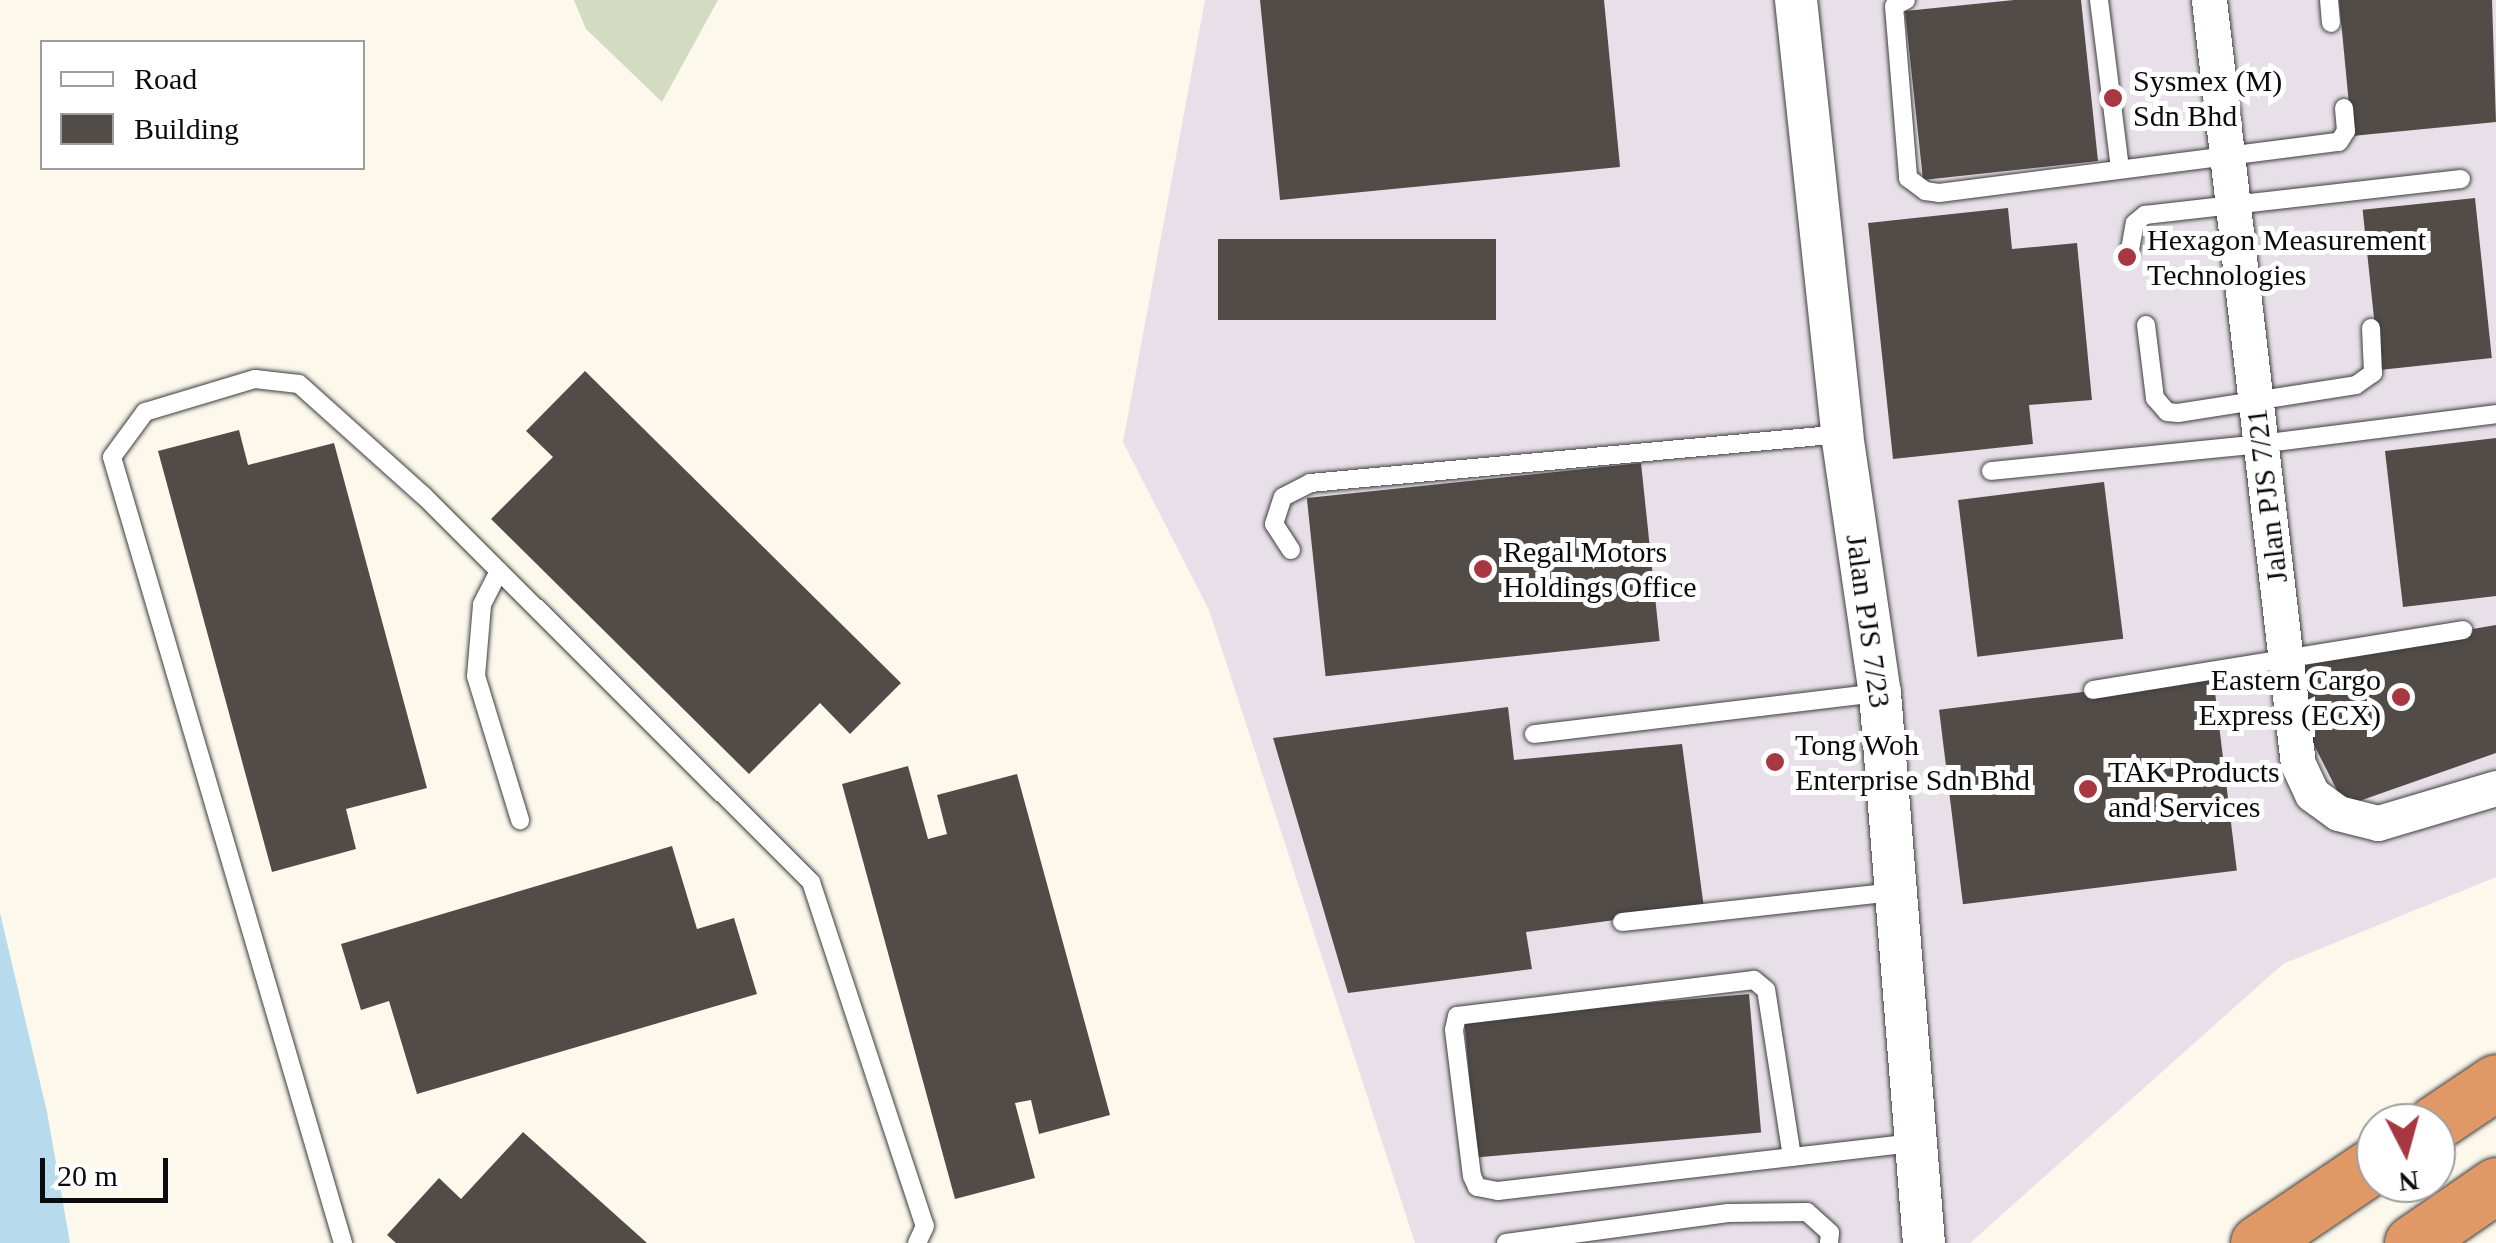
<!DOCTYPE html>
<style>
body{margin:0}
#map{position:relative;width:2496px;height:1243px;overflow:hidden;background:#fcf8ec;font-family:Georgia,serif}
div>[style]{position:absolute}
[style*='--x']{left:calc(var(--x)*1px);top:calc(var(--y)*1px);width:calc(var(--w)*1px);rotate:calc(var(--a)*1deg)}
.industrial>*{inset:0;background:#e8e0e9}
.cemetery>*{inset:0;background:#d3dbc0}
.water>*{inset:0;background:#b7dbed}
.building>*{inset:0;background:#524c49;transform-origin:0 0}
.roads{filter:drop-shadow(0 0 2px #3e3e3e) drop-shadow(0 0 2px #3e3e3e)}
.service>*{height:18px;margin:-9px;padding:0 9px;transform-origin:9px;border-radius:9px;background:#fff}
.minor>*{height:35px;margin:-17.5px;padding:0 17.5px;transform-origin:17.5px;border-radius:17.5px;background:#fff}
.tertiary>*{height:42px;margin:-21px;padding:0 21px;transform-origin:21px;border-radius:21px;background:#fff}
.motorway>*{height:55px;margin:-27.5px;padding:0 27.5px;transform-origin:27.5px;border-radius:27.5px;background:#e09966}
.dots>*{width:28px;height:28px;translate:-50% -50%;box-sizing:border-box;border:5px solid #fff;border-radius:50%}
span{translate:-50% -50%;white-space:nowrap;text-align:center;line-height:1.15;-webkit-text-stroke:10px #fff;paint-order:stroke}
.poi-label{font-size:30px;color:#0b0b0b}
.left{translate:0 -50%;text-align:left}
.right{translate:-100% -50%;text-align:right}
.street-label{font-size:30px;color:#0b0b0b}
.legend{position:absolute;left:40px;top:40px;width:325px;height:130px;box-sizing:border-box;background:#fff;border:2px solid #9d9d9d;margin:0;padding:12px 18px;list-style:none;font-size:30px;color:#0b0b0b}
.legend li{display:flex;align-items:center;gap:20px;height:50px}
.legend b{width:50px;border:2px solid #9d9d9d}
.north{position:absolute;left:2356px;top:1103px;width:100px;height:100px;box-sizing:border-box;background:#fff;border:2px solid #9d9d9d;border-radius:50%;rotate:174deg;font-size:28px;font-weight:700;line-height:40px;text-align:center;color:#0b0b0b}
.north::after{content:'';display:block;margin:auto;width:35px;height:45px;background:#a73740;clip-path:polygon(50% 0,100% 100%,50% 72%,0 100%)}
.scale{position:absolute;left:40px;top:1158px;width:128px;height:45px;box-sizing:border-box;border:5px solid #0b0b0b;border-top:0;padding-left:12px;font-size:30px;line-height:35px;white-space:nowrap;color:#0b0b0b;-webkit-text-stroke:8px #fff;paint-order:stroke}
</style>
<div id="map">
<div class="industrial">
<div style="clip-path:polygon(1205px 0,2496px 0,2496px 877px,2283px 964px,1970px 1243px,1415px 1243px,1209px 610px,1123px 442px)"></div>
</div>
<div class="cemetery">
<div style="clip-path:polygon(574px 0,718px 0,662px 102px,586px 29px)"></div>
</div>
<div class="water">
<div style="clip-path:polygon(0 913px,47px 1112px,70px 1243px,0 1243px)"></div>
</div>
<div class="building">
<div style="clip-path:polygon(1260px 0,1604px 0,1620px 167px,1280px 200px)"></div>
<div style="clip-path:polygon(2014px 0,2081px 0,2098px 161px,1923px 180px,1905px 11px)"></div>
<div style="clip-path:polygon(2339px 0,2492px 0,2496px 122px,2352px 136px)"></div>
<div style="left:2475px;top:198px;width:161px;height:113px;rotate:84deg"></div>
<div style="clip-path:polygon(2008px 208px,2012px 249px,2077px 243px,2092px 400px,2029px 405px,2033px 444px,1893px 459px,1868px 223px)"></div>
<div style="left:1496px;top:239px;width:81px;height:278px;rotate:90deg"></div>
<div style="clip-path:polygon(585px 371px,901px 683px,850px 734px,820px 703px,749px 774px,491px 519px,553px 457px,526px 431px)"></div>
<div style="clip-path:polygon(239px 430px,248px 465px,334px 443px,427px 788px,346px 809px,356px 849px,272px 872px,158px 451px)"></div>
<div style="clip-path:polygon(2496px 438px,2496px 596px,2403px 607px,2385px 451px)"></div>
<div style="left:1641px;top:463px;width:179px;height:336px;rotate:84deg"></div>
<div style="left:2104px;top:482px;width:158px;height:147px;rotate:83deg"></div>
<div style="clip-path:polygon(2496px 625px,2496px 753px,2345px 806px,2310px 737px,2303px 658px)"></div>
<div style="left:2213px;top:676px;width:196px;height:276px;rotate:83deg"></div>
<div style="clip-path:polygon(1508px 707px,1514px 760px,1682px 744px,1704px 908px,1526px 932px,1532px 969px,1348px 993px,1273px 738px)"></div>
<div style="clip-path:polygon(908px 766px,928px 839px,947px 834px,937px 795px,1017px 774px,1110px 1115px,1039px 1134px,1031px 1100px,1015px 1103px,1035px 1178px,955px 1199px,842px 784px)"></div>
<div style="clip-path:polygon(672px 846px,697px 929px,734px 918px,757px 994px,417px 1094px,389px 1001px,361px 1010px,341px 944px)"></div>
<div style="left:1749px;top:994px;width:139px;height:286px;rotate:85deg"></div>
<div style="clip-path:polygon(523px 1132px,647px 1243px,396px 1243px,387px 1235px,439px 1178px,461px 1199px)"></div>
</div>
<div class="roads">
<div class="service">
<div style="--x:1906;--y:0;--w:13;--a:153"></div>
<div style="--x:1894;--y:6;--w:173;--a:85.3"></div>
<div style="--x:1908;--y:178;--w:21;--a:37"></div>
<div style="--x:1925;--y:191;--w:14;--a:8"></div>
<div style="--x:1939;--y:193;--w:403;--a:-7.3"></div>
<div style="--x:2339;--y:142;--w:13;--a:-58"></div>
<div style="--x:2346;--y:131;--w:23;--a:-95"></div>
<div style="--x:2099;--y:0;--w:170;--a:82.9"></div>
<div style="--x:2329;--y:0;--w:23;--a:85"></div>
<div style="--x:2130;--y:250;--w:27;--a:-80"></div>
<div style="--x:2135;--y:223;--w:13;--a:-39"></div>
<div style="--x:2145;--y:215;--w:318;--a:-6.5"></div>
<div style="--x:2146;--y:325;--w:74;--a:83"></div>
<div style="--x:2155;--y:398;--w:18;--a:49"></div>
<div style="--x:2167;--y:412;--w:11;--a:5"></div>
<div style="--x:2178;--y:413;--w:180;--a:-8.9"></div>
<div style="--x:2356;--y:385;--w:21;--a:-35"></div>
<div style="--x:2373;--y:373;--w:45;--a:-92.5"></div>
<div style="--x:1991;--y:471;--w:270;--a:-5.7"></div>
<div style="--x:2260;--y:444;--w:238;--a:-7.2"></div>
<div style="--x:1291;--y:550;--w:31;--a:-123"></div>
<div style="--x:1274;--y:524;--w:28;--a:-72"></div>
<div style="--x:1283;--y:497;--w:30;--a:-27"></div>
<div style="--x:1310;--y:483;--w:534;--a:-5.26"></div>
<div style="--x:499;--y:571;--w:38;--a:117"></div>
<div style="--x:482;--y:605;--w:71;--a:94.8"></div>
<div style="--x:476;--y:676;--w:151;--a:73"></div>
<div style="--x:2093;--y:690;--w:375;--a:-9.2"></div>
<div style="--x:1534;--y:734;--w:347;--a:-6.8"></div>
<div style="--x:1622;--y:922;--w:275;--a:-6.3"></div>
<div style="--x:1792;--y:1157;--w:169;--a:-98.8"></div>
<div style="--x:1766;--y:990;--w:16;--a:-140"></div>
<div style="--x:1754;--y:980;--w:299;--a:173.1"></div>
<div style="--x:1457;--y:1016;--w:14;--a:102"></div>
<div style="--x:1454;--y:1030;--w:147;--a:83"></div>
<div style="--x:1472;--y:1176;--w:12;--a:66"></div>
<div style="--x:1477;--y:1187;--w:21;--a:11"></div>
<div style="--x:1498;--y:1191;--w:421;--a:-6.6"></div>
<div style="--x:343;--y:1243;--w:819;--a:-106.38"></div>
<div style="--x:112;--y:457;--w:56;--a:-53.7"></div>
<div style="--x:145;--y:412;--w:115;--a:-16.7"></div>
<div style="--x:255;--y:379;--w:44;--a:6.5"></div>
<div style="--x:299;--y:384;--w:168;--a:41.9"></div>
<div style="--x:424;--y:496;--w:547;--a:44.93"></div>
<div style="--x:811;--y:882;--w:362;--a:71.7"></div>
<div style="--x:925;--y:1226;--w:19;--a:115"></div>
<div style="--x:1506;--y:1243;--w:224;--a:-7.7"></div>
<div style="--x:1728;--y:1213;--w:79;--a:-0.7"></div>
<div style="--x:1807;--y:1212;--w:31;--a:42"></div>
<div style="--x:1830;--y:1233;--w:10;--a:96"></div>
</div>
<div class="minor">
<div style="--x:2209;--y:0;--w:769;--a:83.36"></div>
<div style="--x:2298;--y:764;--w:33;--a:65"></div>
<div style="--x:2312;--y:794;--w:32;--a:36"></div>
<div style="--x:2338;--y:813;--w:41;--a:14"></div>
<div style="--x:2378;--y:823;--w:123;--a:-16.5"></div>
</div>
<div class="tertiary">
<div style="--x:1796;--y:0;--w:436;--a:83.9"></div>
<div style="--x:1842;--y:434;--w:262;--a:81.7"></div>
<div style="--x:1880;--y:693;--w:552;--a:85.43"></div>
</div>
<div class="motorway">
<div style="--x:2435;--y:1123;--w:73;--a:-33.9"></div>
<div style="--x:2258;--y:1243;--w:143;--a:-34.1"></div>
<div style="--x:2412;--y:1243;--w:102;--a:-34.6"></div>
</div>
</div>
<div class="dots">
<div style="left:2113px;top:98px;background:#a73740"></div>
<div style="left:2127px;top:257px;background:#a73740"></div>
<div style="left:1483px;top:569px;background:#a73740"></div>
<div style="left:2401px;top:697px;background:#a73740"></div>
<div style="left:1775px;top:762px;background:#a73740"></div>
<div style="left:2088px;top:789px;background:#a73740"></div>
</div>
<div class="poi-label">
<span class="left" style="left:2133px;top:98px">Sysmex (M)<br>Sdn Bhd</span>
<span class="left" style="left:2147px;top:257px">Hexagon Measurement<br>Technologies</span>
<span class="left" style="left:1503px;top:569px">Regal Motors<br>Holdings Office</span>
<span class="right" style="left:2381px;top:697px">Eastern Cargo<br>Express (ECX)</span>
<span class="left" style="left:1795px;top:762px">Tong Woh<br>Enterprise Sdn Bhd</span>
<span class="left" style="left:2108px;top:789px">TAK Products<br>and Services</span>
</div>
<div class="street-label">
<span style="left:2267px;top:496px;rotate:-97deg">Jalan PJS 7/21</span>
<span style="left:1868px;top:621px;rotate:82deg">Jalan PJS 7/23</span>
</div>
<ul class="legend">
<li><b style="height:12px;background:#fff"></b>Road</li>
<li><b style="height:28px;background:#524c49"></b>Building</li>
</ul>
<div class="north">N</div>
<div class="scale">20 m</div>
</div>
